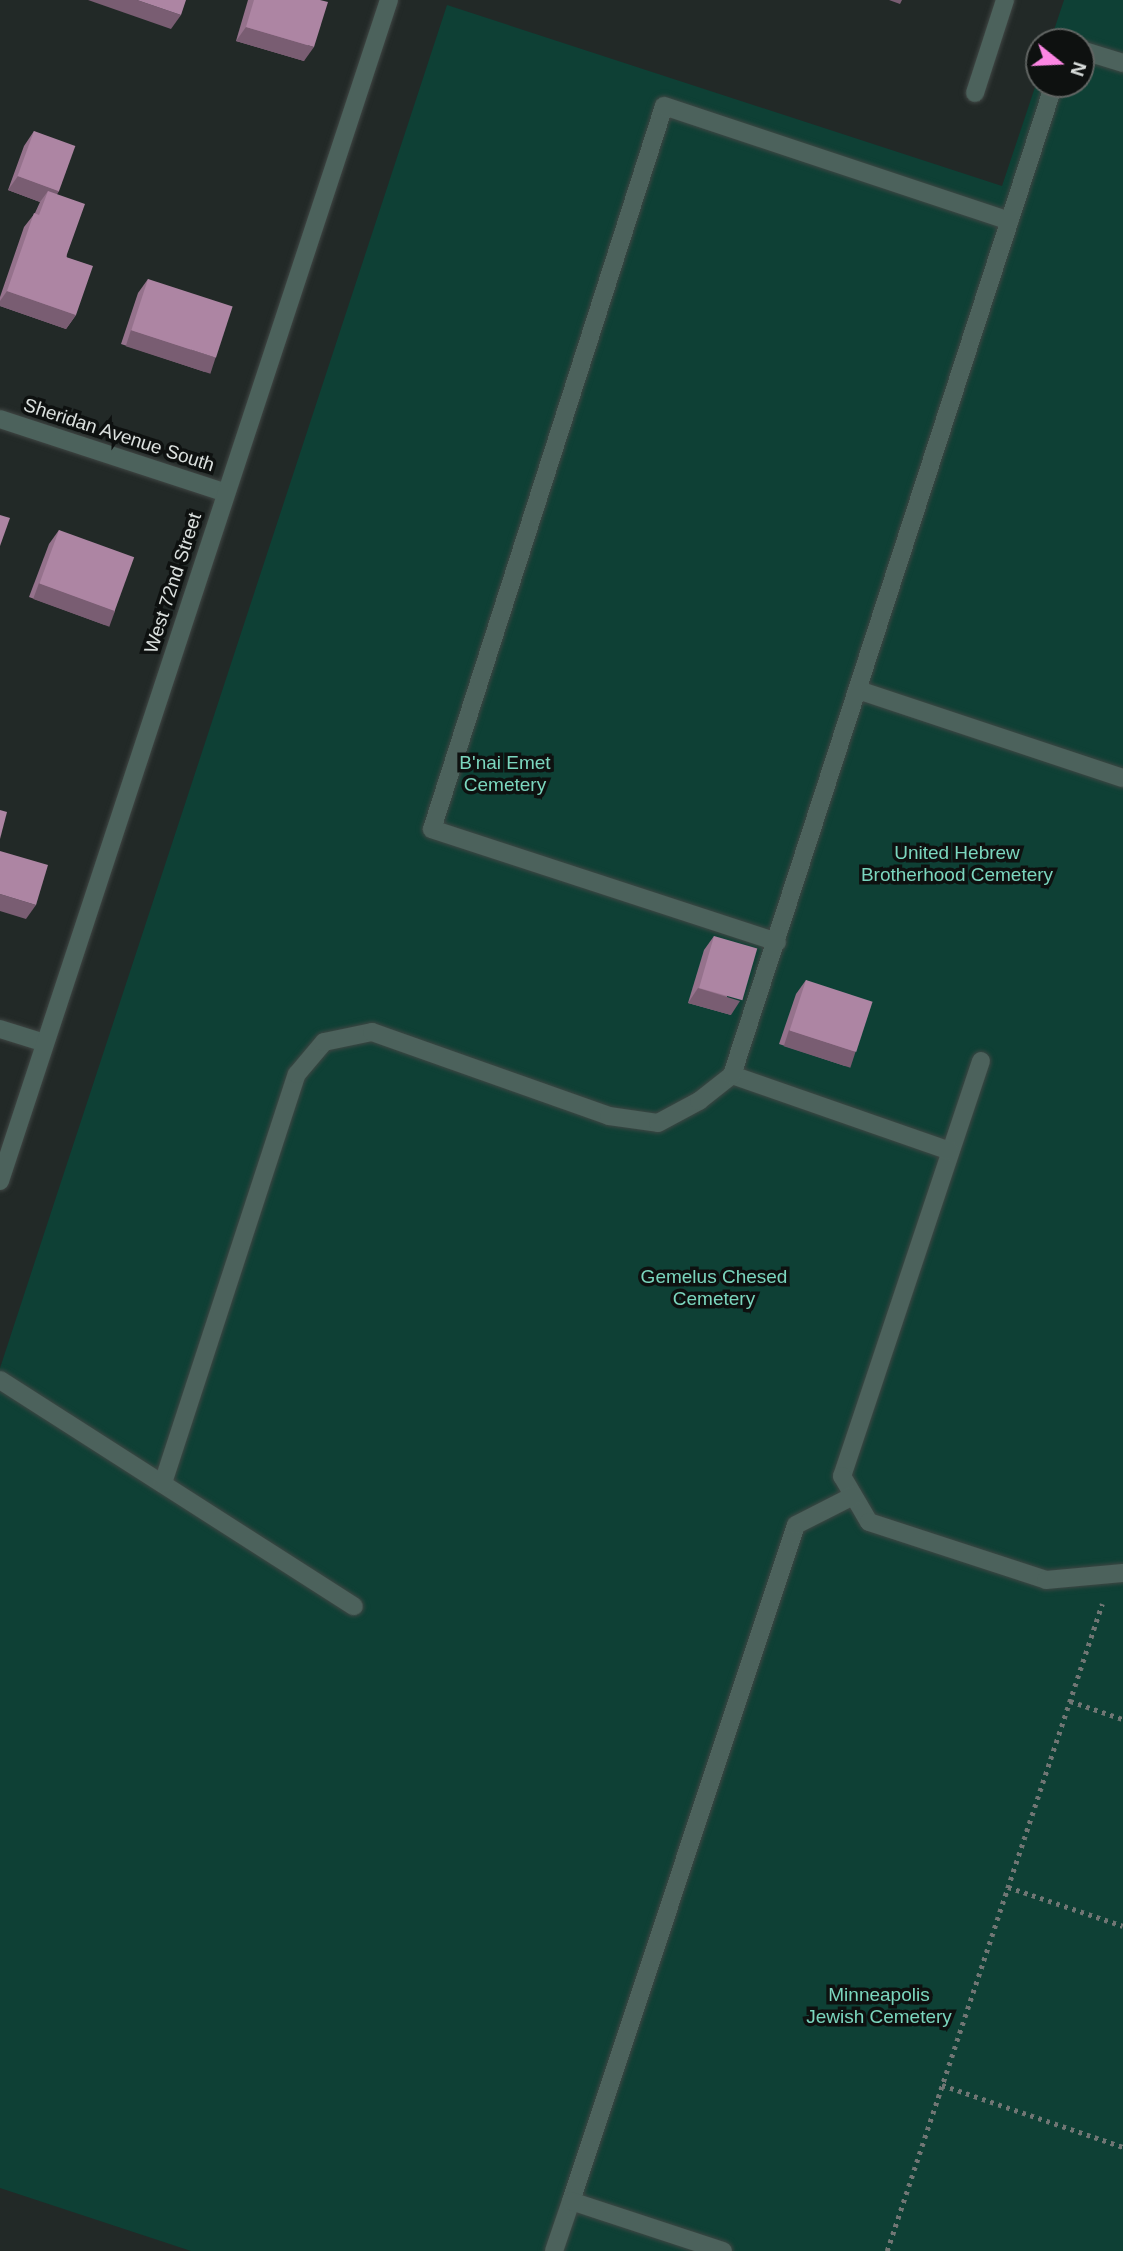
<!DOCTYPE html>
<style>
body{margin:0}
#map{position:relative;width:1123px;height:2251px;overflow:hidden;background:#222927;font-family:Helvetica,sans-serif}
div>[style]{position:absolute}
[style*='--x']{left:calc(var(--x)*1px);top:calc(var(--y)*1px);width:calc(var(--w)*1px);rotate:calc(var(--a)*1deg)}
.green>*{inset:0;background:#0e4035}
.path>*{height:4.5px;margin-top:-2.25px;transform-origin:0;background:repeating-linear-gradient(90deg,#707674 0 3.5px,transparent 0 8.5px)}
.roads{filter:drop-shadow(0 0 2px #404644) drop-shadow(0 0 2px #404644)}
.service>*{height:18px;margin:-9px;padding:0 9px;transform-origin:9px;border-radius:9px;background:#4c625c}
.minor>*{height:18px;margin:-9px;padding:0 9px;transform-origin:9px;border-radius:9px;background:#4c625c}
.wall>*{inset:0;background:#95728c}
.shaded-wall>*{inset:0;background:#795d72;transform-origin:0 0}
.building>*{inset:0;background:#ad85a3;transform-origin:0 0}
span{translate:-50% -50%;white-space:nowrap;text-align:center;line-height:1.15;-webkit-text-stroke:7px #0e1110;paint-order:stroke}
.street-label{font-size:19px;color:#dbe0de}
.park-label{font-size:19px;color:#7bd6be}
.north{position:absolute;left:1025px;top:28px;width:70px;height:70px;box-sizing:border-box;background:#0e1110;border:2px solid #606462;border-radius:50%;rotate:108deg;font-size:19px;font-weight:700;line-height:28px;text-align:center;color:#dbe0de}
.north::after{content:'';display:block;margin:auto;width:24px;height:32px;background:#fc86e3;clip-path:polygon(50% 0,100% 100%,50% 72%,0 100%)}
</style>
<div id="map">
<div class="green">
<div style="clip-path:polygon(1064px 0,1123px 0,1123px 2251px,191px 2251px,0 2188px,0 1368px,447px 5px,1002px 186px,1039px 75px,1039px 84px,1081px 84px,1081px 42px,1050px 42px)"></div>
</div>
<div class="path">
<div style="--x:1070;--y:1701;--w:56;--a:18.8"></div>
<div style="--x:1008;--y:1887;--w:121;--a:18.7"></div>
<div style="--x:942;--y:2085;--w:191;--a:18.9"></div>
<div style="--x:887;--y:2251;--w:682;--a:-71.62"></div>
</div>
<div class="roads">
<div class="service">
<div style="--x:1081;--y:50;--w:44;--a:17.2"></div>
<div style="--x:858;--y:690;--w:279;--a:18.4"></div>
<div style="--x:777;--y:942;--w:363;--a:-161.9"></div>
<div style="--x:432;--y:829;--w:759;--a:-72.21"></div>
<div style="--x:664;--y:106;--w:364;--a:18.4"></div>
<div style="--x:981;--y:1061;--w:438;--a:108.5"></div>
<div style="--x:842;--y:1476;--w:53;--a:59.6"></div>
<div style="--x:869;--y:1522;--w:186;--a:18.1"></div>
<div style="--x:1046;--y:1580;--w:77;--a:-5.2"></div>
<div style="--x:732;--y:1075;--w:231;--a:19.2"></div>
<div style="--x:0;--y:1380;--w:420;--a:32.6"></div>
<div style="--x:163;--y:1483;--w:430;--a:-71.9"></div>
<div style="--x:297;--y:1074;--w:42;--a:-49.8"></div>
<div style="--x:324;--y:1042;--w:49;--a:-11.8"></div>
<div style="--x:372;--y:1032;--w:251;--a:19.5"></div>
<div style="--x:609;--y:1116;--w:49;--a:8.1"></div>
<div style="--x:658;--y:1123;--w:47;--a:-28.2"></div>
<div style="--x:699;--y:1101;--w:42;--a:-38.2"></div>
<div style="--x:732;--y:1075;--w:1042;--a:-72"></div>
<div style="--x:571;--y:2201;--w:712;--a:-71.59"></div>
<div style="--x:796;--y:1525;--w:64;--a:-27"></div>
<div style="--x:554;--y:2251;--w:53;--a:-71.2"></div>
<div style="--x:571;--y:2201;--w:160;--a:18.2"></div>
</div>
<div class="minor">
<div style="--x:975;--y:93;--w:98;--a:-72.1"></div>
<div style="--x:0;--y:419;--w:236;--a:18.1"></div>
<div style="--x:0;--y:1029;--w:47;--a:17.3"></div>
<div style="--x:0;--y:1181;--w:1243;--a:-71.77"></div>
</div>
</div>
<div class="wall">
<div style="clip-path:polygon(248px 0,320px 0,304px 61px,236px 41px)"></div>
<div style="clip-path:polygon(34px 131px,59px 191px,57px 194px,76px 315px,66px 329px,0 306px,0 297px,24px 227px,35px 213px,40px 202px,8px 190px,24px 146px)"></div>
<div style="clip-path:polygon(148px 279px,205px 372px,121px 344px,138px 293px)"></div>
<div style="clip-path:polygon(59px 530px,115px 611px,105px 625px,29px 597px,49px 544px)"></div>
<div style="clip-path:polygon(714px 936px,731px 1015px,688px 1003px,704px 950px)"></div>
<div style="clip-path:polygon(806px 980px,855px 1052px,845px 1066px,779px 1044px,796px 994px)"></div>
</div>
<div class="shaded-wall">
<div style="clip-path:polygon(88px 0,137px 0,181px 15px,171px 29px)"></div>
<div style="clip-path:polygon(889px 0,902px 0,900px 4px)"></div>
<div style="clip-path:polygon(246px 27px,314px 47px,304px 61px,236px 41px)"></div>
<div style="clip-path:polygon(18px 176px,59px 191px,49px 205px,48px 191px,40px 202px,8px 190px)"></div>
<div style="clip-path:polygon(7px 291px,76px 315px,66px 329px,0 306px,0 301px)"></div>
<div style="left:131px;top:330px;width:89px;height:17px;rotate:18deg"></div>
<div style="left:39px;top:583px;width:81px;height:17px;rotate:20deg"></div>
<div style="clip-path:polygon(0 894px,36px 905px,26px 919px,0 911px)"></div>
<div style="clip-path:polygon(698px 988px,740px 1001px,731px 1015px,688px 1003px)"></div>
<div style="left:789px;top:1030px;width:70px;height:17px;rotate:18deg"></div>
</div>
<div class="building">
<div style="clip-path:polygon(137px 0,186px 0,181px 15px)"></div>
<div style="clip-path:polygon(254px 0,320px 0,328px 2px,314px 47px,246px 27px)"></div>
<div style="left:34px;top:131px;width:44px;height:48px;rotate:20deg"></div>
<div style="clip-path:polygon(48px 191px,85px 204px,66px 257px,93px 266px,76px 315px,7px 291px,34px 213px,39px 215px)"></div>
<div style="left:148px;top:279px;width:89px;height:54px;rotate:18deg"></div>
<div style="clip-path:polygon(0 515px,10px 518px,0 546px)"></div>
<div style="left:59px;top:530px;width:80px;height:57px;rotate:20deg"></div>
<div style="clip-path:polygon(0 810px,7px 812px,0 839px)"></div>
<div style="clip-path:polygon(0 851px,48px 865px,36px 905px,0 894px)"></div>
<div style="left:714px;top:936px;width:45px;height:54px;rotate:16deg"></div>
<div style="left:806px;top:980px;width:70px;height:53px;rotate:18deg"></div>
</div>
<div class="street-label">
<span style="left:119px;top:435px;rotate:18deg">Sheridan Avenue South</span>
<span style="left:173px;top:583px;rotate:-72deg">West 72nd Street</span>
</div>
<div class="park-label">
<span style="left:505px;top:774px">B'nai Emet<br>Cemetery</span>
<span style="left:957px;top:864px">United Hebrew<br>Brotherhood Cemetery</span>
<span style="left:714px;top:1288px">Gemelus Chesed<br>Cemetery</span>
<span style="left:879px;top:2006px">Minneapolis<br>Jewish Cemetery</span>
</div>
<div class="north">N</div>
</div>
